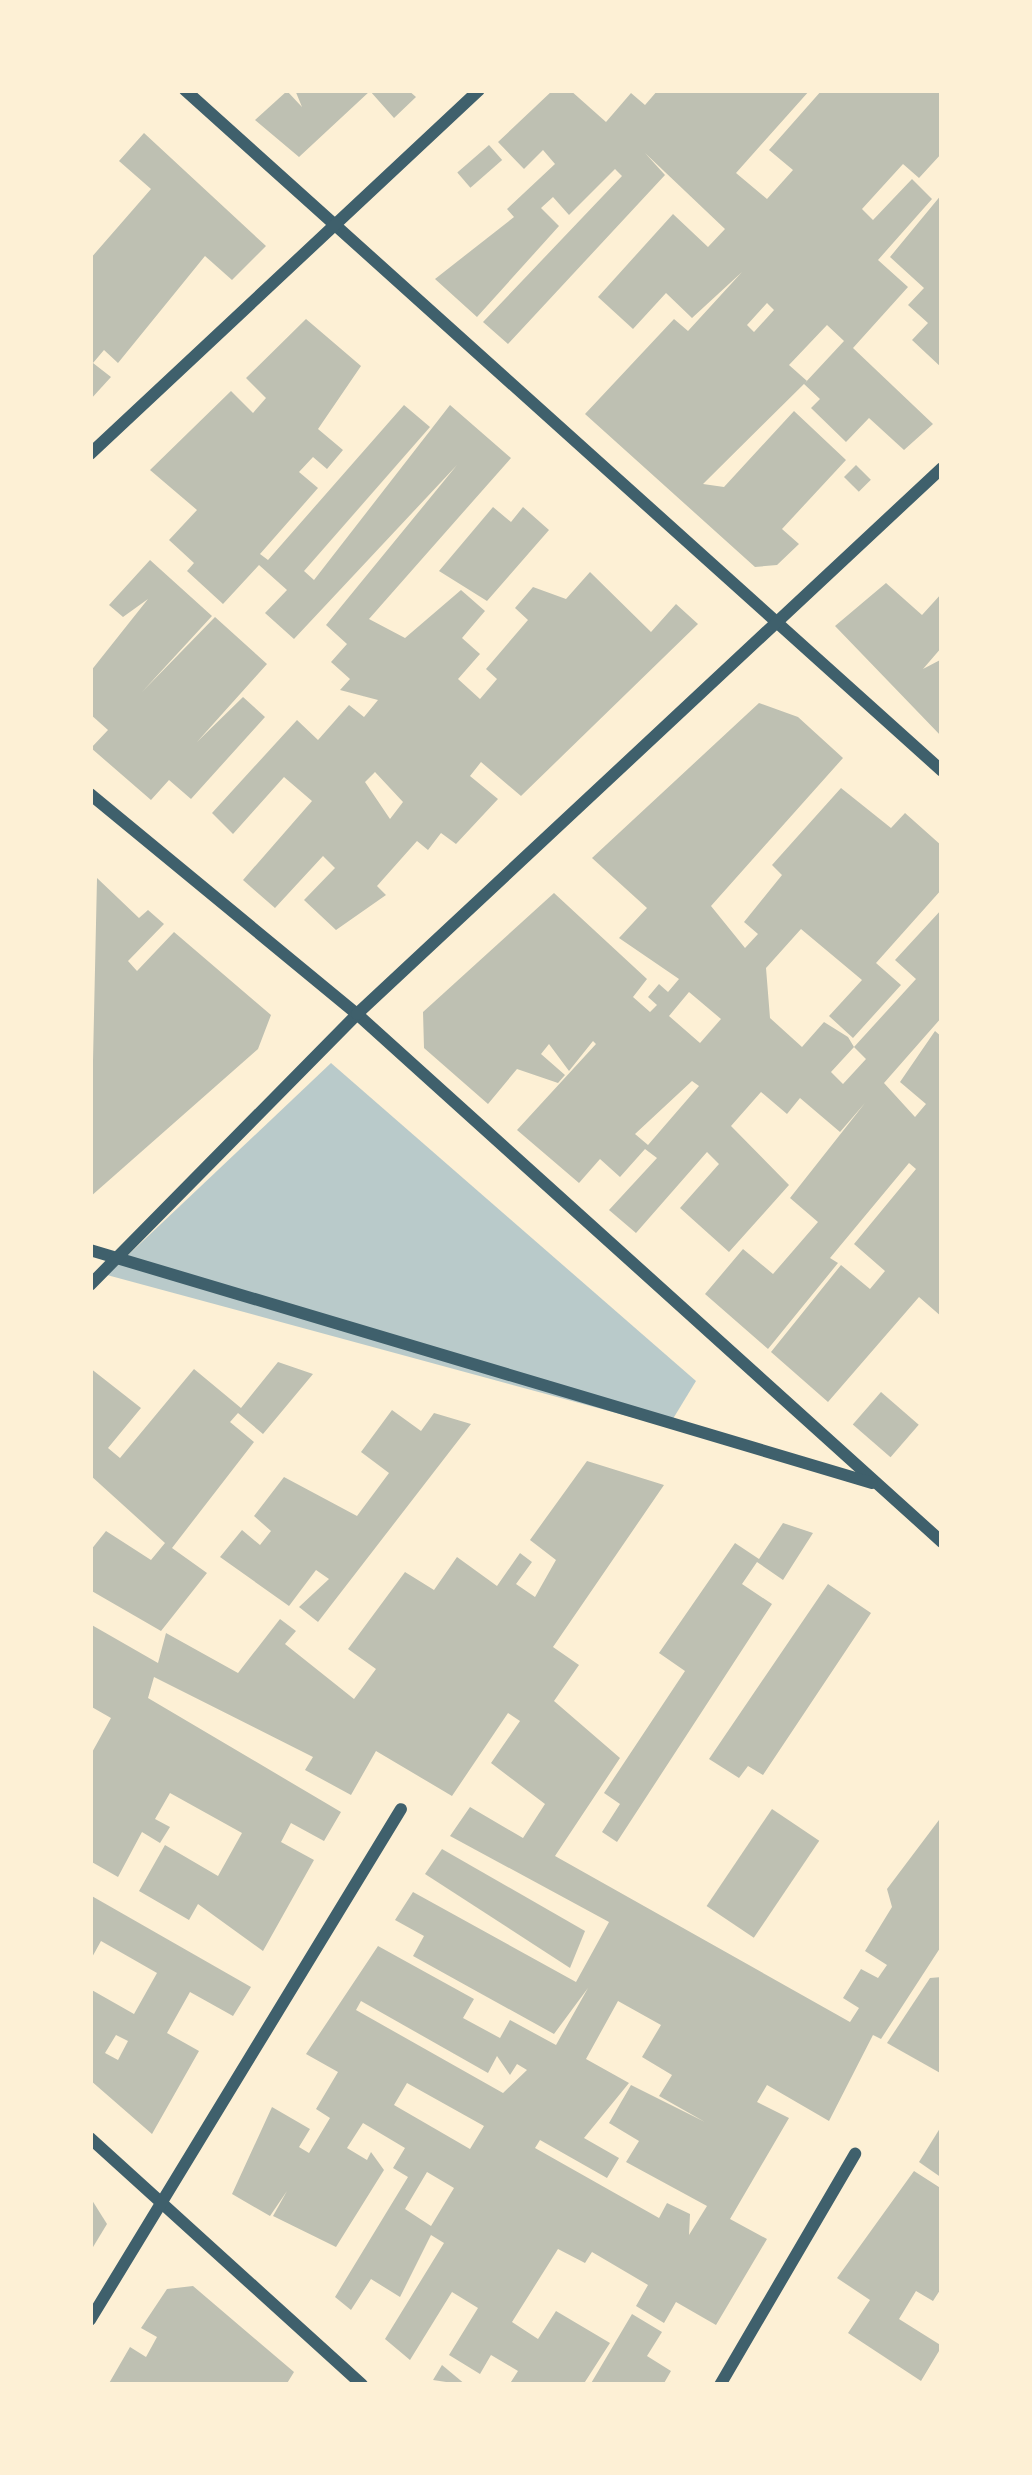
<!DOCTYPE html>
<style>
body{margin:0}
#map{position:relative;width:1032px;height:2475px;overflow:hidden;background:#fdf0d5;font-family:Montserrat,sans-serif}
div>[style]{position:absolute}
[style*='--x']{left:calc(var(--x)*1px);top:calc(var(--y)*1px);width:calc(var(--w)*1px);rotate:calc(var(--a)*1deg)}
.green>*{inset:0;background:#b9caca}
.building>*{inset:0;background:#bec0b2;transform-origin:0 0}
.minor>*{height:12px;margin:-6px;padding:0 6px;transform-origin:6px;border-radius:6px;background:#3f606c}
span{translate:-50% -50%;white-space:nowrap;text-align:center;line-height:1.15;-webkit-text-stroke:12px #fdf0d5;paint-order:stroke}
.frame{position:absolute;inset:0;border:93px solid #fdf0d5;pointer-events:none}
</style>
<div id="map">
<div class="green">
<div style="clip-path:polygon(331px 1063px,696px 1381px,668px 1427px,107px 1275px)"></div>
</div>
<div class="building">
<div style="clip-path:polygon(295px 90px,408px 90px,416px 97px,394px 118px,370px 91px,299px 157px,255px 120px,287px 91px,302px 107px)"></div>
<div style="clip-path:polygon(evenodd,553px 90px,570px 90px,606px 122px,631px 93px,645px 105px,658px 90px,810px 90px,736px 173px,767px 199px,793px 170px,769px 150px,822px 90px,942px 90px,942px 153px,919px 178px,903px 164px,862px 209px,873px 220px,912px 179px,932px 199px,878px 260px,908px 287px,853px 348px,933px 424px,904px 450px,869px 418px,846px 442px,811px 408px,820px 399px,804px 384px,844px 341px,827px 325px,789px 365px,807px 381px,703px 484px,724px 487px,794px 411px,846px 460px,782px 529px,799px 544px,777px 565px,755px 567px,585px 414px,674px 319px,688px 331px,742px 272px,692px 318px,666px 293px,633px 329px,598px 297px,673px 214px,708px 247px,725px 229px,645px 153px,665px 175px,508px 344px,483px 322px,622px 176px,615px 169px,569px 215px,553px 197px,541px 208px,559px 226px,477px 317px,435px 279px,514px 217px,507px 209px,555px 164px,543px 150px,524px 169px,498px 142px,553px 90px,767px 303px,774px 310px,754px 332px,747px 325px,767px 303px)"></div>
<div style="clip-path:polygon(144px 133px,266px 246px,232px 280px,205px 256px,118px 363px,104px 350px,93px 363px,111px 377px,90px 400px,90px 259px,151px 189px,119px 161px)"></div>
<div style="left:489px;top:145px;width:20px;height:42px;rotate:49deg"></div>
<div style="clip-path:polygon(942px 194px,942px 368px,912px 340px,928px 323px,908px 305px,924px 288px,890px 257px)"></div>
<div style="clip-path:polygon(evenodd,306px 319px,361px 366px,318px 429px,343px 450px,327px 469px,313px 457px,299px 472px,318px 488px,260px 554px,268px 560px,404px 405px,430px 427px,304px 571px,314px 580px,450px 405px,511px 458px,369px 619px,405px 638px,461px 590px,485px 611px,462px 638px,480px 654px,458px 679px,480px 699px,497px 679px,486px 669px,528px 620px,515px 608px,533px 587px,566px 599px,590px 572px,651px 632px,676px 604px,698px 624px,521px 796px,481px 762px,470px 776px,498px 799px,456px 844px,441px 833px,428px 850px,417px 841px,377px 886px,386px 895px,336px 930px,304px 900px,335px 868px,323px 856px,275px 908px,243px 880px,312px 801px,284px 777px,233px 834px,212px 813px,297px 720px,318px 740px,349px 705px,364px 717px,378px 700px,340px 690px,350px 679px,331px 662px,347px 644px,326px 625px,457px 465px,294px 639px,265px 613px,287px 590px,259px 565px,223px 604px,187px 571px,194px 563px,169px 540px,197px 510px,150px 470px,231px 391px,253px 413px,266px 398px,246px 378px,306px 319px,375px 772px,403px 802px,390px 819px,365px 782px,375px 772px)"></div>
<div style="left:856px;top:465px;width:21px;height:17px;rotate:45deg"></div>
<div style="clip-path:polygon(493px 507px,511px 522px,523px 507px,549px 530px,487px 601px,439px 571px)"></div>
<div style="clip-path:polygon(150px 560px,212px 616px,142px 692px,215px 617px,267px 664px,197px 742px,243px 697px,265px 717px,191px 799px,169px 780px,151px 800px,91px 748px,108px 730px,90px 714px,90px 672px,148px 599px,123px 617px,109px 605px)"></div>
<div style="clip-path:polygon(886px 583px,922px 615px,942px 593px,942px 647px,923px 669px,942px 659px,942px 737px,835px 626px)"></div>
<div style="clip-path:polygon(evenodd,759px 703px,798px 717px,843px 758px,711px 906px,745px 948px,758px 934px,744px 922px,782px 875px,772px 865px,841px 788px,891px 828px,905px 813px,942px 846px,942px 889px,876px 963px,901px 985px,853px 1038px,829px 1016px,862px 980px,801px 929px,766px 968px,770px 1018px,802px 1047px,824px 1022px,848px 1037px,854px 1047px,831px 1072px,843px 1084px,866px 1059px,854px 1047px,916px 979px,895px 960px,942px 909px,942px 1017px,884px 1083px,915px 1117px,926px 1104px,900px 1082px,935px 1031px,942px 1037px,942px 1317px,919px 1297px,828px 1402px,771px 1352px,841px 1265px,870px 1289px,885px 1271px,854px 1244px,916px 1169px,909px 1163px,830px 1258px,838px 1263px,768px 1349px,705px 1294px,743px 1249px,773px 1274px,818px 1222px,790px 1198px,865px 1103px,840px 1132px,800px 1098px,787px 1114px,761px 1092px,731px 1126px,789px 1185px,729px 1252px,680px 1208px,719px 1164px,707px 1152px,636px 1233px,609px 1210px,657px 1158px,645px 1149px,620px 1177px,600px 1159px,579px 1183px,517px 1130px,596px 1044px,593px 1041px,569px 1071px,549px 1044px,541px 1054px,565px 1075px,558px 1083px,517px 1069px,488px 1104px,424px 1048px,423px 1012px,554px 893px,647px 979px,633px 997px,650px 1012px,657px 1005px,648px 997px,659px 984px,668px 992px,679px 979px,619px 938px,647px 908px,592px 858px,759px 703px,689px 992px,721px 1019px,700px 1043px,669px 1016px,689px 992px,759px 703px,692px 1081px,699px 1086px,648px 1145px,635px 1134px,692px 1081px)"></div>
<div style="clip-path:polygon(97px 878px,139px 918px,148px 910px,164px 924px,128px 961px,137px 971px,174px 932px,271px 1015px,258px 1049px,90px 1197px)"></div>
<div style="clip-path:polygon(278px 1362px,313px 1374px,263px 1434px,238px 1413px,230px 1422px,254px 1442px,172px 1548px,207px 1573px,161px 1631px,90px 1590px,90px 1551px,106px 1531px,151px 1560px,165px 1543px,90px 1475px,90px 1368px,141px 1408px,108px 1448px,120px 1458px,194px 1369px,241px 1408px)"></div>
<div style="left:881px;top:1392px;width:50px;height:43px;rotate:41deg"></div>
<div style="clip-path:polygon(392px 1410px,421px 1431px,434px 1413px,471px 1424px,318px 1622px,299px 1607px,329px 1579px,316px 1570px,289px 1606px,220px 1557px,242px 1530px,260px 1545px,271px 1531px,254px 1516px,284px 1477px,357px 1516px,389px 1473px,361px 1452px)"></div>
<div style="clip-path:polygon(evenodd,587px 1461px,664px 1485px,553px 1647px,579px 1665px,554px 1701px,620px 1758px,555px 1856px,850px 2022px,859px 2008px,843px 1998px,861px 1969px,878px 1978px,887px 1965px,865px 1951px,892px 1907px,887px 1889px,942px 1816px,942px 1945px,881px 2039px,873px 2035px,829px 2121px,767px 2085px,757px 2102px,789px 2118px,730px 2219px,767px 2239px,716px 2325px,676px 2302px,664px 2323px,636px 2306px,648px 2285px,592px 2252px,585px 2263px,558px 2249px,512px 2322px,538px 2339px,556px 2311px,610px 2343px,583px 2385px,509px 2385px,518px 2371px,491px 2355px,480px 2374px,449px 2355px,478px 2308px,452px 2292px,410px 2360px,385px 2339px,444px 2243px,431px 2235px,400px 2297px,371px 2279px,351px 2310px,335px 2297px,408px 2177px,393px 2168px,405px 2148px,363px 2123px,347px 2148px,367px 2160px,371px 2152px,384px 2170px,336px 2247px,273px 2216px,287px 2191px,270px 2216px,232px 2194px,272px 2107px,310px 2129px,299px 2147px,309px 2153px,330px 2118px,316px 2109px,338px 2072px,306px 2054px,378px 1946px,474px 1999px,463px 2018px,500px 2038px,510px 2020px,556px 2045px,588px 1988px,554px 2034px,413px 1956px,424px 1936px,395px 1920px,413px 1892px,576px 1982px,609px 1922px,450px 1836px,470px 1807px,523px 1838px,545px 1804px,491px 1763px,520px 1721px,508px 1713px,452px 1796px,376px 1751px,351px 1795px,305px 1770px,313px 1757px,154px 1677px,148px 1698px,341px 1812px,324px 1841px,291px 1823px,281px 1842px,314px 1860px,263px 1951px,198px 1904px,189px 1920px,139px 1891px,165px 1845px,218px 1876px,242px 1833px,170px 1793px,155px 1819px,170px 1827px,160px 1843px,142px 1832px,118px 1877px,90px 1861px,90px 1756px,111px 1718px,90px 1706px,90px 1624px,158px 1663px,166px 1633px,238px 1673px,280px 1619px,296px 1631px,285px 1644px,354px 1699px,376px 1669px,348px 1649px,405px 1572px,434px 1590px,457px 1557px,497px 1586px,520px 1553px,532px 1562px,516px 1584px,535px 1597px,556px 1560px,530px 1540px,587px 1461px,361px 2001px,488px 2073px,497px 2056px,510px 2075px,517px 2064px,527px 2070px,503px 2093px,356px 2010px,361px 2001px,587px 1461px,618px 2001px,661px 2025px,642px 2057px,672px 2075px,659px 2096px,705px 2122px,631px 2085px,609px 2123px,639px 2141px,626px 2162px,707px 2206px,689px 2235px,690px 2214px,667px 2203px,659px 2218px,535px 2148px,540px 2140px,607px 2178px,619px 2158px,584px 2138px,629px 2083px,586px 2059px,618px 2001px,587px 1461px,407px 2083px,484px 2126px,470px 2149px,394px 2105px,407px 2083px,587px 1461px,427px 2172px,454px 2188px,431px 2226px,405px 2209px,427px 2172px)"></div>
<div style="clip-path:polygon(783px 1523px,813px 1533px,783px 1580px,757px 1562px,742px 1584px,772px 1604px,617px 1842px,602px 1832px,620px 1804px,604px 1793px,685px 1671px,659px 1653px,735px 1543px,759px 1559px)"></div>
<div style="clip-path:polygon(828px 1584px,871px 1613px,763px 1775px,748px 1766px,739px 1778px,709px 1759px)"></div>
<div style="left:772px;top:1809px;width:57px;height:117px;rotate:34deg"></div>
<div style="clip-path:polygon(442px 1849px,585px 1931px,570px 1968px,425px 1874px)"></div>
<div style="clip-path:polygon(evenodd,90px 1895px,251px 1987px,233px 2016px,190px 1992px,167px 2033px,199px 2051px,152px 2134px,90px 2080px,90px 1989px,134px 2014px,157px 1973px,101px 1941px,90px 1961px,90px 1895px,116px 2035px,128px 2041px,118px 2060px,105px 2053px,116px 2035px)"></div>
<div style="clip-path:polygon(942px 1977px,942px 2074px,887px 2043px,930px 1978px)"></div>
<div style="clip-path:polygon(942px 2125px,942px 2178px,919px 2162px)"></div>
<div style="clip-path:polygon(914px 2171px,942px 2189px,942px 2287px,933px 2301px,916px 2291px,899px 2319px,942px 2346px,921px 2381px,848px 2333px,870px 2300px,837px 2278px)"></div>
<div style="clip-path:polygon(90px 2197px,107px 2224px,90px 2252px)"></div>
<div style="clip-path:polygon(193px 2286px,294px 2372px,286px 2385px,108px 2385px,130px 2347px,146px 2357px,157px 2337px,141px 2328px,167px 2289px)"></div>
<div style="clip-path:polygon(632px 2314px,662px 2332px,647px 2356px,671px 2371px,663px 2385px,590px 2385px)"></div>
<div style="clip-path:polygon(442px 2365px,466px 2385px,433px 2380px)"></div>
</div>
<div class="minor">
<div style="--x:185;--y:90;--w:1018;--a:41.97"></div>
<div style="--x:90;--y:454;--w:533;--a:-43.1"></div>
<div style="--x:90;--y:794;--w:346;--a:39.5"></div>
<div style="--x:357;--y:1014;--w:788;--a:42.07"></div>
<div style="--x:90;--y:1250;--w:816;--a:16.59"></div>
<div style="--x:90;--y:1285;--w:380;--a:-45.4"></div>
<div style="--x:357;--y:1014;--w:800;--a:-43.03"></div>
<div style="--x:90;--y:2138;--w:367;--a:42.2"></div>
<div style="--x:90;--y:2320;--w:598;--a:-58.67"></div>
<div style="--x:720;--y:2385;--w:268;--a:-59.7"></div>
</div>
<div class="frame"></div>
</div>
